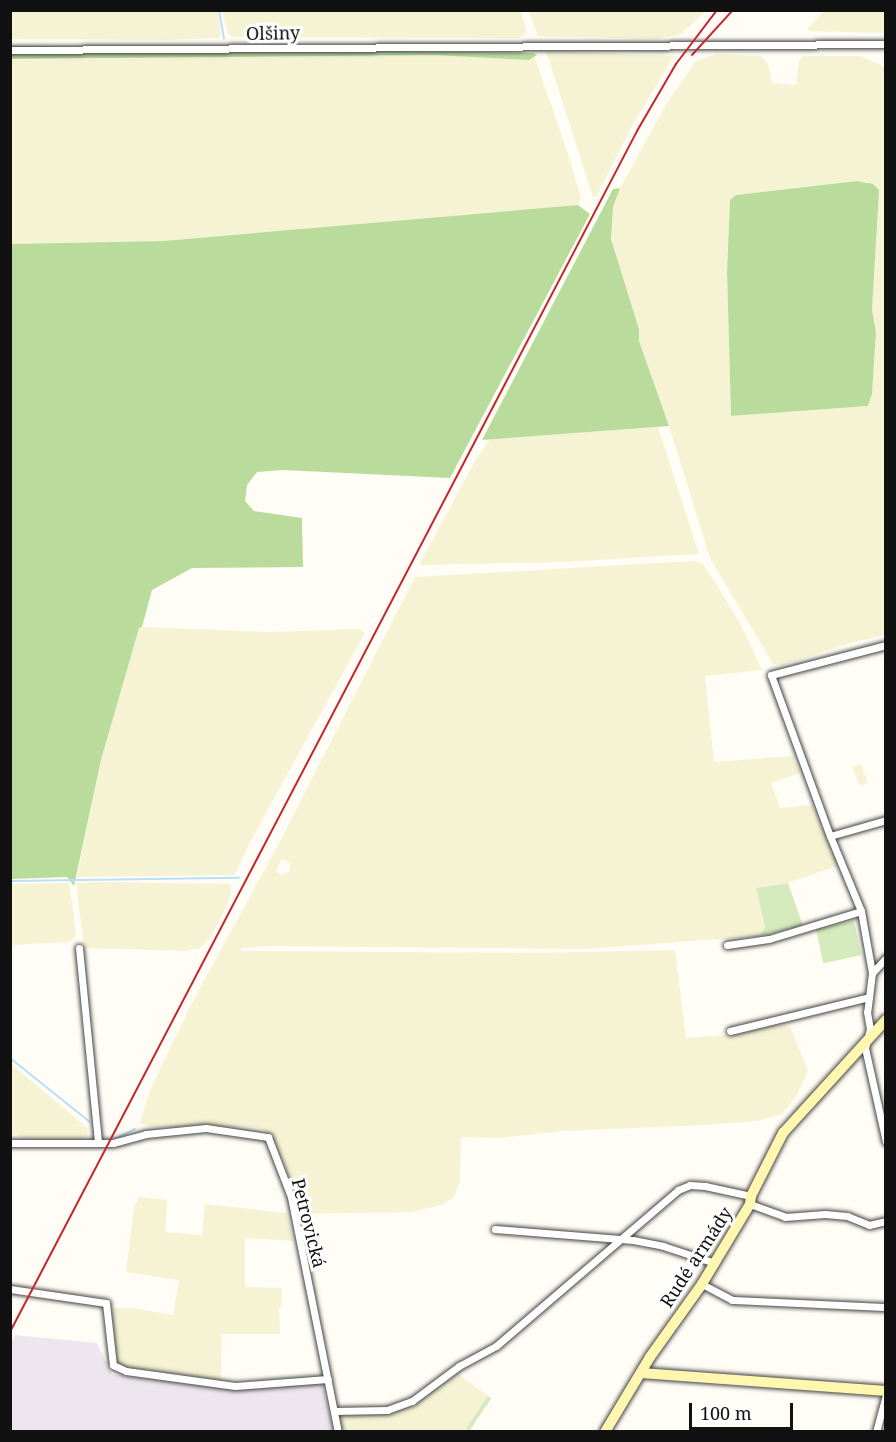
<!DOCTYPE html>
<meta charset="utf-8">
<style>
body{margin:0}
#map{position:relative;width:896px;height:1442px;overflow:hidden;background:#fffdf5;font-family:"Noto Serif",serif}
div>[style]{position:absolute}
[style*='--x']{left:calc(var(--x)*1px);top:calc(var(--y)*1px);width:calc(var(--w)*1px);rotate:calc(var(--a)*1deg)}
.industrial>*{inset:0;background:#eee6ef}
.farmland>*{inset:0;background:#f6f3d4;transform-origin:0 0}
.green>*{inset:0;background:#d5ebbd;transform-origin:0 0}
.forest>*{inset:0;background:#b9dc9c}
.stream>*{height:2px;margin:-1px;padding:0 1px;transform-origin:1px;border-radius:1px;background:#b9e0f7}
.roads{filter:drop-shadow(0 0 2px #444) drop-shadow(0 0 2px #444)}
.street>*{height:7px;margin:-3.5px;padding:0 3.5px;transform-origin:3.5px;border-radius:3.5px;background:#fff}
.secondary>*{height:10px;margin:-5px;padding:0 5px;transform-origin:5px;border-radius:5px;background:#fff6b0}
.rail>*{height:2px;margin:-1px;padding:0 1px;transform-origin:1px;border-radius:1px;background:#c4262e}
span{translate:-50% -50%;white-space:nowrap;text-align:center;line-height:1.15;-webkit-text-stroke:6px #fff;paint-order:stroke}
.street-label{font-size:18px;color:#111}
.frame{position:absolute;inset:0;border:12px solid #111;pointer-events:none}
.scale{position:absolute;left:689px;top:1403px;width:104px;height:27px;box-sizing:border-box;border:3px solid #111;border-top:0;padding-left:8px;font-size:18px;line-height:21px;white-space:nowrap;color:#111;-webkit-text-stroke:4px #fff;paint-order:stroke}
</style>
<div id="map">
<div class="industrial">
<div style="clip-path:polygon(15px 1335px,97px 1343px,112px 1374px,234px 1390px,322px 1384px,334px 1431px,11px 1431px,10px 1343px)"></div>
</div>
<div class="farmland">
<div style="clip-path:polygon(825px 10px,885px 11px,885px 33px,809px 31px,808px 28px)"></div>
<div style="clip-path:polygon(10px 11px,218px 11px,221px 35px,219px 38px,170px 40px,11px 39px)"></div>
<div style="clip-path:polygon(222px 11px,521px 11px,527px 33px,519px 38px,232px 37px,228px 34px)"></div>
<div style="clip-path:polygon(529px 11px,529px 10px,706px 11px,681px 34px,657px 39px,538px 36px)"></div>
<div style="clip-path:polygon(546px 51px,674px 56px,633px 124px,596px 197px,593px 197px)"></div>
<div style="clip-path:polygon(evenodd,716px 54px,761px 56px,768px 64px,772px 83px,796px 85px,799px 60px,803px 56px,861px 56px,885px 67px,885px 635px,850px 643px,783px 665px,773px 664px,710px 558px,669px 426px,639px 341px,639px 329px,611px 239px,613px 207px,618px 192px,665px 106px,695px 62px,716px 54px,857px 181px,868px 182px,874px 263px,872px 310px,876px 332px,872px 394px,868px 406px,731px 416px,727px 272px,730px 200px,736px 195px,857px 181px)"></div>
<div style="clip-path:polygon(435px 55px,529px 60px,534px 55px,569px 157px,581px 198px,578px 205px,163px 241px,11px 244px,10px 60px)"></div>
<div style="clip-path:polygon(658px 427px,699px 554px,562px 562px,419px 565px,475px 461px,490px 439px)"></div>
<div style="clip-path:polygon(evenodd,692px 561px,702px 563px,715px 582px,741px 625px,762px 670px,705px 676px,714px 762px,792px 756px,800px 773px,771px 783px,780px 808px,813px 805px,840px 865px,788px 883px,756px 888px,765px 927px,760px 936px,586px 949px,265px 946px,241px 948px,241px 951px,529px 953px,675px 950px,686px 1038px,728px 1035px,772px 1025px,790px 1026px,808px 1071px,797px 1095px,782px 1114px,757px 1121px,706px 1125px,563px 1131px,499px 1138px,461px 1137px,460px 1181px,454px 1197px,441px 1205px,413px 1212px,297px 1214px,285px 1163px,273px 1140px,263px 1129px,253px 1127px,152px 1127px,140px 1123px,150px 1090px,193px 1001px,279px 843px,415px 577px,692px 561px,282px 859px,290px 863px,290px 871px,282px 875px,276px 871px,282px 859px)"></div>
<div style="clip-path:polygon(139px 627px,270px 632px,360px 629px,365px 633px,249px 844px,235px 875px,77px 877px,101px 760px)"></div>
<div style="left:861px;top:764px;width:20px;height:9px;rotate:70deg"></div>
<div style="clip-path:polygon(101px 882px,230px 884px,231px 888px,229px 901px,211px 937px,200px 948px,186px 951px,84px 948px,76px 883px)"></div>
<div style="clip-path:polygon(69px 883px,76px 932px,74px 938px,69px 942px,11px 945px,11px 884px)"></div>
<div style="clip-path:polygon(10px 1063px,87px 1128px,88px 1135px,80px 1141px,28px 1139px,11px 1133px)"></div>
<div style="clip-path:polygon(139px 1197px,167px 1200px,165px 1232px,202px 1235px,205px 1204px,287px 1213px,293px 1241px,245px 1238px,245px 1287px,282px 1288px,281px 1307px,279px 1307px,280px 1334px,219px 1334px,222px 1337px,221px 1380px,125px 1367px,117px 1364px,113px 1356px,111px 1319px,114px 1308px,133px 1308px,173px 1315px,179px 1280px,126px 1272px,134px 1207px)"></div>
<div style="clip-path:polygon(457px 1373px,488px 1396px,471px 1431px,342px 1431px,338px 1413px,378px 1412px,408px 1407px)"></div>
</div>
<div class="green">
<div style="clip-path:polygon(788px 883px,803px 926px,760px 936px,765px 927px,756px 888px)"></div>
<div style="left:854px;top:921px;width:35px;height:39px;rotate:78deg"></div>
<div style="left:488px;top:1396px;width:4px;height:39px;rotate:34deg"></div>
</div>
<div class="forest">
<div style="clip-path:polygon(11px 46px,533px 53px,537px 55px,529px 60px,435px 55px,11px 59px)"></div>
<div style="clip-path:polygon(857px 181px,873px 184px,879px 190px,872px 310px,876px 332px,872px 394px,868px 406px,731px 416px,727px 272px,730px 200px,736px 195px)"></div>
<div style="clip-path:polygon(620px 188px,613px 207px,611px 239px,639px 329px,639px 341px,669px 426px,482px 440px,613px 189px)"></div>
<div style="clip-path:polygon(578px 205px,590px 214px,450px 478px,283px 470px,257px 472px,247px 485px,245px 501px,254px 511px,302px 518px,303px 567px,192px 568px,152px 590px,142px 627px,139px 628px,101px 760px,74px 886px,67px 877px,11px 879px,11px 244px,163px 241px)"></div>
</div>
<div class="stream">
<div style="--x:219;--y:10;--w:29;--a:80"></div>
<div style="--x:10;--y:881;--w:229;--a:-0.8"></div>
<div style="--x:10;--y:1058;--w:102;--a:38.7"></div>
<div style="--x:117;--y:1138;--w:20;--a:-27"></div>
</div>
<div class="roads">
<div class="street">
<div style="--x:10;--y:50;--w:876;--a:-0.39"></div>
<div style="--x:886;--y:645;--w:119;--a:165.4"></div>
<div style="--x:771;--y:675;--w:171;--a:69.9"></div>
<div style="--x:830;--y:836;--w:81;--a:67.5"></div>
<div style="--x:861;--y:911;--w:63;--a:79.9"></div>
<div style="--x:872;--y:973;--w:39;--a:97"></div>
<div style="--x:867;--y:1012;--w:17;--a:80"></div>
<div style="--x:870;--y:1029;--w:20;--a:105"></div>
<div style="--x:865;--y:1048;--w:96;--a:77.4"></div>
<div style="--x:830;--y:836;--w:58;--a:-15.9"></div>
<div style="--x:727;--y:945;--w:42;--a:-8.1"></div>
<div style="--x:769;--y:939;--w:96;--a:-16.9"></div>
<div style="--x:79;--y:948;--w:195;--a:84.4"></div>
<div style="--x:872;--y:973;--w:21;--a:-47"></div>
<div style="--x:730;--y:1031;--w:143;--a:-13.7"></div>
<div style="--x:10;--y:1143;--w:103;--a:0"></div>
<div style="--x:113;--y:1143;--w:34;--a:-15"></div>
<div style="--x:146;--y:1134;--w:60;--a:-5.7"></div>
<div style="--x:206;--y:1128;--w:63;--a:8.3"></div>
<div style="--x:268;--y:1137;--w:64;--a:69"></div>
<div style="--x:291;--y:1197;--w:240;--a:78.7"></div>
<div style="--x:750;--y:1204;--w:37;--a:20"></div>
<div style="--x:785;--y:1217;--w:40;--a:-4.3"></div>
<div style="--x:825;--y:1214;--w:22;--a:5"></div>
<div style="--x:847;--y:1216;--w:24;--a:22"></div>
<div style="--x:869;--y:1225;--w:17;--a:-13"></div>
<div style="--x:495;--y:1229;--w:138;--a:4.6"></div>
<div style="--x:633;--y:1240;--w:31;--a:11"></div>
<div style="--x:663;--y:1246;--w:55;--a:18.1"></div>
<div style="--x:702;--y:1284;--w:34;--a:28"></div>
<div style="--x:732;--y:1300;--w:154;--a:2.6"></div>
<div style="--x:10;--y:1289;--w:97;--a:8.3"></div>
<div style="--x:106;--y:1303;--w:62;--a:83.6"></div>
<div style="--x:113;--y:1365;--w:14;--a:25"></div>
<div style="--x:126;--y:1371;--w:110;--a:7.8"></div>
<div style="--x:235;--y:1386;--w:93;--a:-4.3"></div>
<div style="--x:334;--y:1411;--w:53;--a:-1.1"></div>
<div style="--x:387;--y:1410;--w:27;--a:-20"></div>
<div style="--x:412;--y:1401;--w:59;--a:-36.7"></div>
<div style="--x:459;--y:1366;--w:42;--a:-28.4"></div>
<div style="--x:496;--y:1346;--w:240;--a:-40.6"></div>
<div style="--x:678;--y:1190;--w:13;--a:-23"></div>
<div style="--x:690;--y:1185;--w:15;--a:4"></div>
<div style="--x:705;--y:1186;--w:47;--a:12.3"></div>
<div style="--x:876;--y:1432;--w:39;--a:-75"></div>
</div>
<div class="secondary">
<div style="--x:641;--y:1373;--w:246;--a:4.2"></div>
<div style="--x:605;--y:1432;--w:87;--a:-59"></div>
<div style="--x:650;--y:1357;--w:90;--a:-54.5"></div>
<div style="--x:702;--y:1284;--w:93;--a:-59"></div>
<div style="--x:750;--y:1204;--w:8;--a:-83"></div>
<div style="--x:751;--y:1196;--w:71;--a:-63.1"></div>
<div style="--x:783;--y:1133;--w:153;--a:-47.7"></div>
</div>
</div>
<div class="rail">
<div style="--x:692;--y:55;--w:61;--a:-47.7"></div>
<div style="--x:10;--y:1332;--w:1355;--a:-62.43"></div>
<div style="--x:637;--y:131;--w:78;--a:-59.8"></div>
<div style="--x:676;--y:64;--w:68;--a:-52.8"></div>
</div>
<div class="street-label">
<span style="left:273px;top:33px;rotate:-1deg">Olšiny</span>
<span style="left:309px;top:1223px;rotate:76deg">Petrovická</span>
<span style="left:696px;top:1257px;rotate:-57deg">Rudé armády</span>
</div>
<div class="frame"></div>
<div class="scale">100 m</div>
</div>
